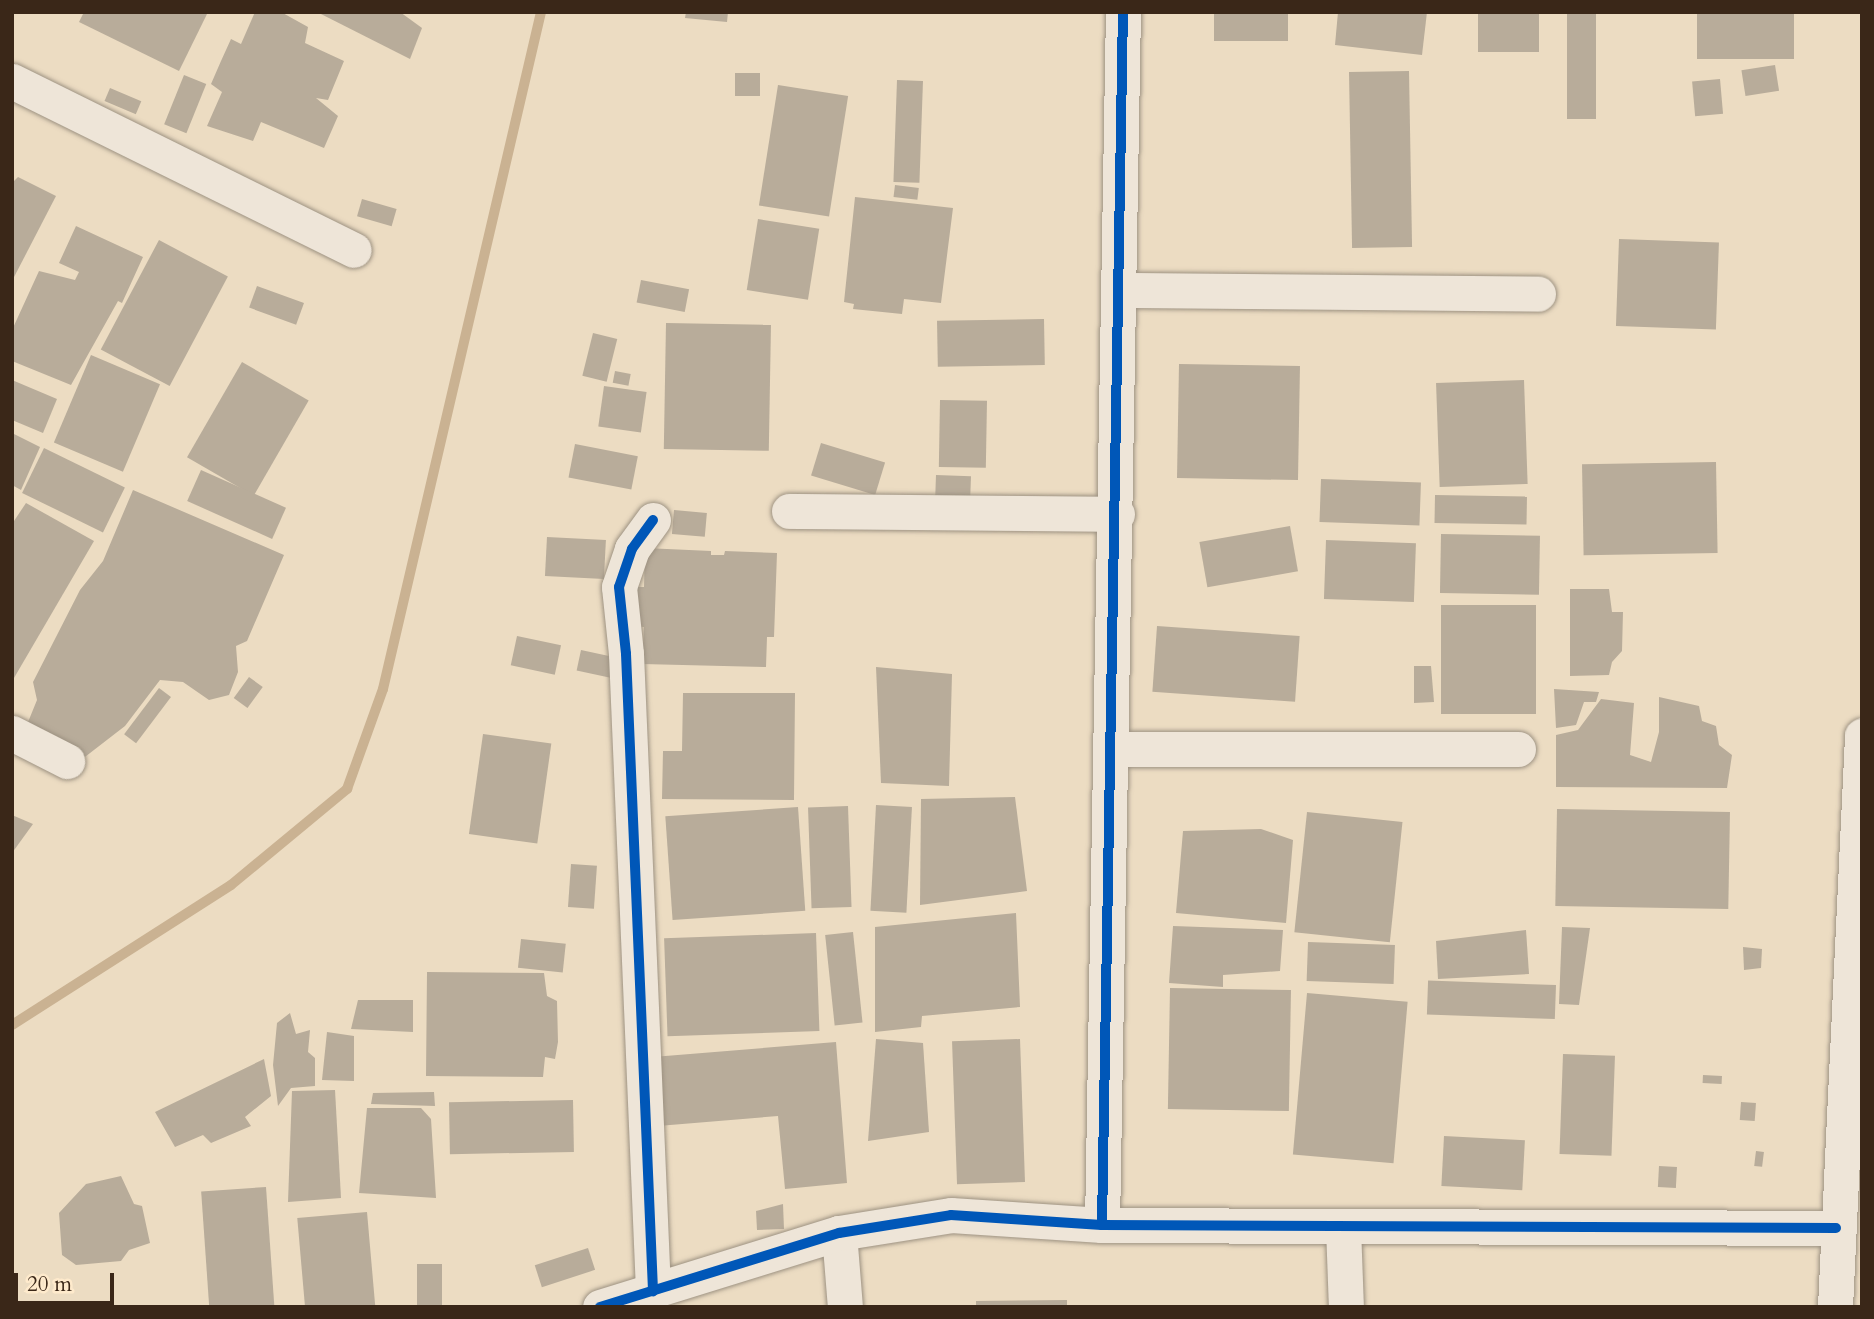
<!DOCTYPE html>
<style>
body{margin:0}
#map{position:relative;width:1874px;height:1319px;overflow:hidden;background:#ecdcc2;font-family:Cardo,serif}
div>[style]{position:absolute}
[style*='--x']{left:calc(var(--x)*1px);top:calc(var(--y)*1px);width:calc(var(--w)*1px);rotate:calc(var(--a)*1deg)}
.stream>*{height:10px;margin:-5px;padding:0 5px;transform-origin:5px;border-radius:5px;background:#cab292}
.building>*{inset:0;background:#b8ac9a;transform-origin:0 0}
.roads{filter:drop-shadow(0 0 2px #9d9282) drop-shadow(0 0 2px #9d9282)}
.minor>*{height:35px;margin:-17.5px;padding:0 17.5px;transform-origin:17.5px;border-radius:17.5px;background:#eee5d8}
.cycleway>*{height:10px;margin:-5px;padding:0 5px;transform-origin:5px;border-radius:5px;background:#0057b8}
span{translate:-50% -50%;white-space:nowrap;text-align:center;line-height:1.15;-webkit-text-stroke:6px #feeacc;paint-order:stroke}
.frame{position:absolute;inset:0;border:14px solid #3a2718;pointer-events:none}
.scale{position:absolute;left:14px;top:1273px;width:100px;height:32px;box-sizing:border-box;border:4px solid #3a2718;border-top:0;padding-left:9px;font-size:21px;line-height:24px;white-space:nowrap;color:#3a2718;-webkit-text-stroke:5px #feeacc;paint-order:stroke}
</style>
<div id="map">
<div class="stream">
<div style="--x:12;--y:1025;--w:260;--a:-32.6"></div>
<div style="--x:231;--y:885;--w:151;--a:-39.6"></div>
<div style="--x:347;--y:789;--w:106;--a:-70.2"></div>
<div style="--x:383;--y:689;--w:695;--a:-76.86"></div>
</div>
<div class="building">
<div style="clip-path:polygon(84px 12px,208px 12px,179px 71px,79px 22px)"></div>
<div style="clip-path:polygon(255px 12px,281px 12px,308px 27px,305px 43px,344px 61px,328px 100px,316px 98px,338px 116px,324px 148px,261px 122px,253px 141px,207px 126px,222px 92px,211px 84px,221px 61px,231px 39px,241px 44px)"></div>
<div style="clip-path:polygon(317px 12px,400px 12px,422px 28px,410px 59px)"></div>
<div style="clip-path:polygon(686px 12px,728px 12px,727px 22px,685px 18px)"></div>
<div style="left:1214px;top:12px;width:74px;height:29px"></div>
<div style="clip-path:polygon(1338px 12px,1427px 12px,1422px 55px,1335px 45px)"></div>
<div style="left:1478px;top:12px;width:61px;height:40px"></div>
<div style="left:1567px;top:12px;width:29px;height:107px"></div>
<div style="left:1697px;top:12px;width:97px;height:47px"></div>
<div style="left:1775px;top:65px;width:26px;height:34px;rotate:81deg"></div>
<div style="left:1409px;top:71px;width:176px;height:60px;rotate:89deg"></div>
<div style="left:735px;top:73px;width:25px;height:23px"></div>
<div style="left:184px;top:75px;width:24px;height:53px;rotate:22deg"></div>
<div style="left:1720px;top:79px;width:35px;height:28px;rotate:85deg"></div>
<div style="left:897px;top:80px;width:26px;height:102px;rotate:2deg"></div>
<div style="left:778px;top:85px;width:71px;height:122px;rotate:9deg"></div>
<div style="left:110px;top:88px;width:34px;height:14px;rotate:23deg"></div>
<div style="clip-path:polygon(18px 177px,56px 196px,12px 281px,12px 183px)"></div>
<div style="left:895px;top:185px;width:24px;height:12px;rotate:7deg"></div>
<div style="clip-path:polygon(855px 197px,953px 208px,941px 303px,904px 299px,902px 314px,853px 309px,854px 304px,844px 302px)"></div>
<div style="left:362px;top:199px;width:36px;height:18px;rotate:16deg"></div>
<div style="left:758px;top:219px;width:62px;height:72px;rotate:9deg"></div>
<div style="clip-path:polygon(76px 226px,143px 257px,122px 303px,118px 301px,71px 385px,12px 361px,12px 330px,39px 271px,75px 280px,79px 272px,59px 263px)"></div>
<div style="left:1619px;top:239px;width:100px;height:87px;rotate:2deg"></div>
<div style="left:159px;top:240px;width:78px;height:124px;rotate:28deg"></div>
<div style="left:641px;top:280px;width:49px;height:23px;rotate:11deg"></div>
<div style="left:257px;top:286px;width:50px;height:23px;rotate:20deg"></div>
<div style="left:1044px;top:319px;width:46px;height:107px;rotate:89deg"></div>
<div style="left:666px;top:323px;width:105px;height:126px;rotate:1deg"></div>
<div style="left:593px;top:333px;width:25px;height:44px;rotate:14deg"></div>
<div style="left:91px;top:355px;width:75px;height:95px;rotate:23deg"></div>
<div style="left:242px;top:362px;width:77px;height:110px;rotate:30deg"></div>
<div style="left:1179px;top:364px;width:121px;height:114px;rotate:1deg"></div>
<div style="left:615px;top:371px;width:16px;height:12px;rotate:11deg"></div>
<div style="clip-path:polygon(12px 380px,57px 399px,43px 433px,12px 420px)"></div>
<div style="left:1524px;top:380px;width:104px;height:88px;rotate:88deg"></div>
<div style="left:604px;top:386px;width:43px;height:41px;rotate:8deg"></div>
<div style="left:940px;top:400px;width:47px;height:67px;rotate:1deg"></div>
<div style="clip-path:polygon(12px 433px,40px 447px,21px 490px,12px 485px)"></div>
<div style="left:821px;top:443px;width:67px;height:34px;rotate:17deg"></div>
<div style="left:575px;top:444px;width:64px;height:34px;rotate:11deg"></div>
<div style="left:44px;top:448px;width:90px;height:50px;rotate:26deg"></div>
<div style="left:1716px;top:462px;width:91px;height:134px;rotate:89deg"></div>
<div style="left:201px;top:470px;width:93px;height:34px;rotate:24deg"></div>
<div style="left:936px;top:475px;width:35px;height:27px;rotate:2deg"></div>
<div style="left:1321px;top:479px;width:100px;height:43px;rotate:2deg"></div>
<div style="clip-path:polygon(133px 490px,284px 555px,247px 641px,236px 646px,238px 672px,229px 695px,209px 700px,183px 682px,160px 680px,125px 726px,81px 760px,26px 727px,37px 700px,33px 682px,80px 590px,103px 561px)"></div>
<div style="left:1435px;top:495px;width:92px;height:28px;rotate:1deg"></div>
<div style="clip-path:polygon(26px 503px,94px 541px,14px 678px,12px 524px)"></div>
<div style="left:674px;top:510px;width:33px;height:24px;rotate:5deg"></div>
<div style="left:1290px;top:526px;width:46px;height:92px;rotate:80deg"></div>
<div style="left:1441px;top:534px;width:99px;height:59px;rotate:1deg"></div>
<div style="left:547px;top:537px;width:59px;height:39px;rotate:3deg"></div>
<div style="left:1326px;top:540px;width:90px;height:59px;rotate:2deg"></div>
<div style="clip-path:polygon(645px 548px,711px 551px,711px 555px,724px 555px,725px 551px,777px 553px,774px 637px,767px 637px,766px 667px,642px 664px,644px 627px,632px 626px,634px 587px,644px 587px)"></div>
<div style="clip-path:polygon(1570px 589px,1609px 589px,1612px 612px,1623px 612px,1622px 651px,1612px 662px,1609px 675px,1570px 676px)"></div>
<div style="left:1536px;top:605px;width:109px;height:95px;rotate:90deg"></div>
<div style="left:1157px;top:626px;width:143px;height:66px;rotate:4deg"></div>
<div style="left:517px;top:636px;width:45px;height:30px;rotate:12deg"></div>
<div style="left:581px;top:650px;width:38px;height:21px;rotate:12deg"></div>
<div style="clip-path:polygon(1414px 666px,1431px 666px,1434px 702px,1414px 703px)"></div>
<div style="clip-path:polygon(876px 667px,952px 674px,949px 786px,881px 783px)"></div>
<div style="left:249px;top:677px;width:17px;height:26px;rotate:36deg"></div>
<div style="left:159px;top:688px;width:15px;height:58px;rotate:37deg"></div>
<div style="clip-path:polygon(1554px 689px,1599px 692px,1596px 702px,1584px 702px,1576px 725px,1556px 728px)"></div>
<div style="clip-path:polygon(683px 693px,795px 693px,794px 800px,662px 799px,663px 751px,682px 751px)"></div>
<div style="clip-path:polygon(1659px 697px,1699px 706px,1702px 721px,1716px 726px,1719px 745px,1732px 755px,1727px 788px,1556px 787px,1556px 735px,1578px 730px,1601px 699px,1634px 703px,1630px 755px,1651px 762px,1659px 732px)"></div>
<div style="left:483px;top:734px;width:69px;height:101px;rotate:8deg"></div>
<div style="clip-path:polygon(1015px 797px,1027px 891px,920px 905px,921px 799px)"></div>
<div style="left:876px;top:805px;width:36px;height:106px;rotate:3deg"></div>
<div style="left:848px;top:806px;width:101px;height:40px;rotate:88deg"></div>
<div style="left:798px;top:807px;width:104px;height:133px;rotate:86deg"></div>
<div style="left:1557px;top:809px;width:173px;height:97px;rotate:1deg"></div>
<div style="left:1307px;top:812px;width:96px;height:121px;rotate:6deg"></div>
<div style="clip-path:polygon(12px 815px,33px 824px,12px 853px)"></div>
<div style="clip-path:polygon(1261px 829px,1293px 840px,1286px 923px,1176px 913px,1183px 831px)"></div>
<div style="left:571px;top:864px;width:26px;height:43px;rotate:4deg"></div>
<div style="clip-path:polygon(1016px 913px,1020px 1007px,922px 1016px,921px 1027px,875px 1032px,875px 927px)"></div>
<div style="clip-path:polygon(1173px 926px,1283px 930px,1280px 971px,1223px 975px,1223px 987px,1169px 983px)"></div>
<div style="clip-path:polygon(1562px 927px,1590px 928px,1579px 1005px,1559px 1004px)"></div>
<div style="clip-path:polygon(1526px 930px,1529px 974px,1438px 979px,1436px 941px)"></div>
<div style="left:853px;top:932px;width:91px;height:28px;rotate:84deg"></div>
<div style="left:816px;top:933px;width:98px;height:152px;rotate:88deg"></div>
<div style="left:521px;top:939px;width:45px;height:29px;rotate:6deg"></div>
<div style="left:1308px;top:942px;width:87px;height:39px;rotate:2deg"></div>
<div style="clip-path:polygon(1743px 947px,1762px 949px,1761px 968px,1744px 970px)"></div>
<div style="clip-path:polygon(427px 972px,544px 973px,547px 996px,557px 1001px,558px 1042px,555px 1059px,545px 1057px,543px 1077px,426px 1076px)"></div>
<div style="left:1556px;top:985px;width:34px;height:128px;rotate:92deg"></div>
<div style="left:1170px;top:988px;width:121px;height:121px;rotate:1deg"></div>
<div style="left:1307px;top:993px;width:101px;height:162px;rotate:5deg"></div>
<div style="clip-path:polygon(358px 1000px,413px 1000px,413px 1032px,351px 1029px)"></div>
<div style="clip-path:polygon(290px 1013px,296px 1034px,310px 1030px,308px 1052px,315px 1058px,315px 1086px,291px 1088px,278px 1106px,273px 1065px,277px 1023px)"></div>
<div style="clip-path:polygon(327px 1032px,354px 1036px,354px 1081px,322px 1080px)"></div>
<div style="clip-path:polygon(876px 1039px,923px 1043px,929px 1132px,868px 1141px)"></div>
<div style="left:1020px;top:1039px;width:143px;height:68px;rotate:88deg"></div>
<div style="clip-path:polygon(836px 1042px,847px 1183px,785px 1189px,778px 1116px,658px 1126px,653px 1057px)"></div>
<div style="left:1563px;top:1054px;width:52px;height:100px;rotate:2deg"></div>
<div style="clip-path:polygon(264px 1059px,271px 1096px,245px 1117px,251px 1126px,211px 1143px,203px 1135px,175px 1147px,155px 1112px)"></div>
<div style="left:1703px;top:1075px;width:19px;height:8px;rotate:3deg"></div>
<div style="clip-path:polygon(335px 1090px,341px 1198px,288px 1202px,292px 1091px)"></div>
<div style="clip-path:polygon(434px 1092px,435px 1106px,371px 1104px,373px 1093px)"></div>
<div style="left:573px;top:1100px;width:52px;height:124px;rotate:89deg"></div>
<div style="left:1741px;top:1102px;width:15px;height:18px;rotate:4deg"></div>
<div style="clip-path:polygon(367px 1108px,421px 1108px,431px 1119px,436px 1198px,359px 1193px)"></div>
<div style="left:1444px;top:1136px;width:81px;height:50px;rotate:3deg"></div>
<div style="left:1756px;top:1151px;width:8px;height:15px;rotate:7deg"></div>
<div style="left:1659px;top:1166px;width:18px;height:21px;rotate:3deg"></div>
<div style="clip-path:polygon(121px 1176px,134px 1204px,142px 1206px,150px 1243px,129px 1250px,121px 1261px,76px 1265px,62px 1255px,59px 1213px,86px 1184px)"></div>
<div style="left:266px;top:1187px;width:120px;height:65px;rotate:86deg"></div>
<div style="clip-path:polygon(783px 1204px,784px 1229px,757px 1230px,756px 1211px)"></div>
<div style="left:367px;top:1212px;width:94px;height:70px;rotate:85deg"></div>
<div style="left:588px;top:1248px;width:23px;height:56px;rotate:72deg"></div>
<div style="left:417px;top:1264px;width:25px;height:43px"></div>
<div style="clip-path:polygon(1067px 1300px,1067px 1307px,976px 1307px,976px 1301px)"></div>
<div style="clip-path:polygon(47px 1301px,48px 1307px,20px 1307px,20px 1305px)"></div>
</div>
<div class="roads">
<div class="minor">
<div style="--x:12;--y:81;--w:381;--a:26.3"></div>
<div style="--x:1121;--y:290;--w:417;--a:0.5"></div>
<div style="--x:789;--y:511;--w:328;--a:0.5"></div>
<div style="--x:653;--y:520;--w:36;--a:126"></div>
<div style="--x:632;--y:549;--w:40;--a:108.9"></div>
<div style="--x:619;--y:587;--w:67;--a:84"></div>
<div style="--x:626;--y:654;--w:638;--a:87.57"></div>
<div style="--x:12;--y:733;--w:62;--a:27"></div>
<div style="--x:1112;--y:749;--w:406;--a:0"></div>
<div style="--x:1102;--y:1225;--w:1213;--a:-89.01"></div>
<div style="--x:1343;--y:1227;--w:80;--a:87.9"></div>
<div style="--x:839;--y:1233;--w:74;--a:85.4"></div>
<div style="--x:600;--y:1307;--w:250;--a:-17.2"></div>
<div style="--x:839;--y:1233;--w:113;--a:-9.1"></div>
<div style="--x:951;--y:1215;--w:151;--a:3.8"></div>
<div style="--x:1102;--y:1225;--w:734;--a:0.23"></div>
<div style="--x:1835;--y:1307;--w:572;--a:-87.29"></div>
</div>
</div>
<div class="cycleway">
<div style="--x:653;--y:520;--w:36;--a:126"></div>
<div style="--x:632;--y:549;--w:40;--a:108.9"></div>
<div style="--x:619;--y:587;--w:67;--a:84"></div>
<div style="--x:626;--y:654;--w:638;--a:87.57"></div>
<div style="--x:1102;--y:1225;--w:1213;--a:-89.01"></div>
<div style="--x:600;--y:1307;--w:250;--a:-17.2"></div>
<div style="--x:839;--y:1233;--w:113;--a:-9.1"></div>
<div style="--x:951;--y:1215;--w:151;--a:3.8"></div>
<div style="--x:1102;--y:1225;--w:734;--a:0.23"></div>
</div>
<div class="frame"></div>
<div class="scale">20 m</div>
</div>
